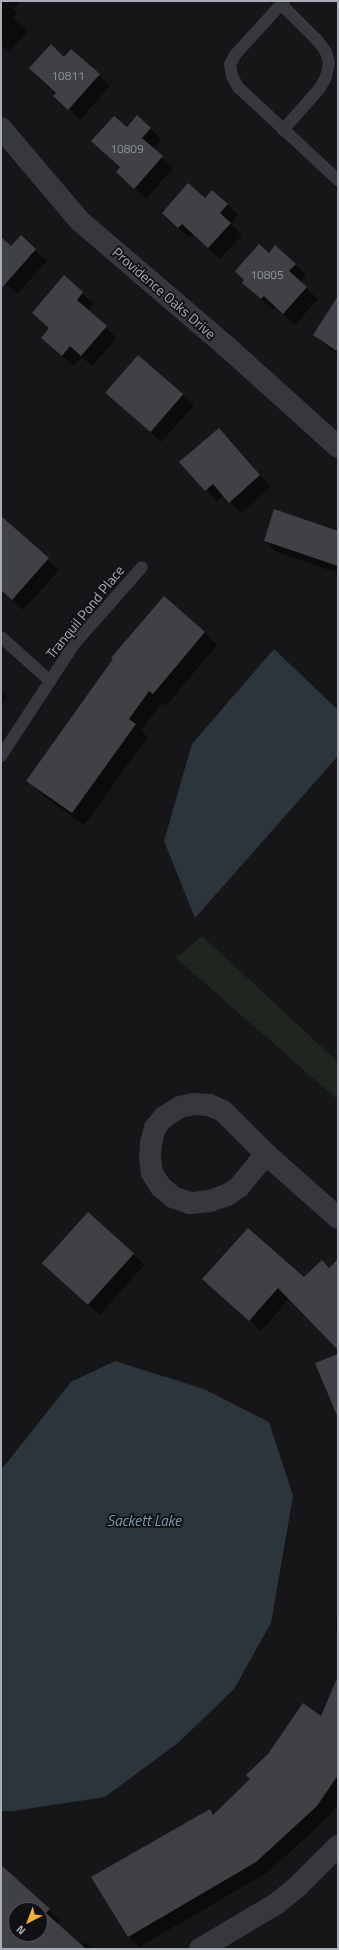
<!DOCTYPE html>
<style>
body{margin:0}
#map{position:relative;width:339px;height:1950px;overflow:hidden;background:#161618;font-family:"Titillium Web",sans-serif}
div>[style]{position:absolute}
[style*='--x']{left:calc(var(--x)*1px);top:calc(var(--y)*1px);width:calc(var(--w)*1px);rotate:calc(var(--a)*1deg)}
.green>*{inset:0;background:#1e261f}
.water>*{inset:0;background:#2c353c}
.shadow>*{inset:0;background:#0007;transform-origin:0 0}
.building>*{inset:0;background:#404145;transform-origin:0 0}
.service>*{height:12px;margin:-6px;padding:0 6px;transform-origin:6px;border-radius:6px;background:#37383d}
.minor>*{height:22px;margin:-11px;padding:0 11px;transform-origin:11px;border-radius:11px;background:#37383d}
span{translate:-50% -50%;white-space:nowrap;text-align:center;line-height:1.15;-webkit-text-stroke:3.5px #111113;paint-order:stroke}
.number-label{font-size:12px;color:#8e929b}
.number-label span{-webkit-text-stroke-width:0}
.street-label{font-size:14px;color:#a8adb8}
.water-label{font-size:15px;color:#7f9bb3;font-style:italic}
.frame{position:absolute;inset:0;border:2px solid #a8adb8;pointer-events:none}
.north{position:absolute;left:8px;top:1902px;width:40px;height:40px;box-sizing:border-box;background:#111113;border:1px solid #4d4f55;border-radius:50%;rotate:222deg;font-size:11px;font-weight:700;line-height:16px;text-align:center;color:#a8adb8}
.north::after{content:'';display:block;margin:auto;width:14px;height:18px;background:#f2b134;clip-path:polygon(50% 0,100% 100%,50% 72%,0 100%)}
</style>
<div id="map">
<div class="green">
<div style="clip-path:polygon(202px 936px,338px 1062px,338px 1100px,176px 958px)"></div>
</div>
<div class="water">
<div style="clip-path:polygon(274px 649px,338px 710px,338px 756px,195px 918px,164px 841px,192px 744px)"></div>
<div style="clip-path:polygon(115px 1361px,204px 1389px,269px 1422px,293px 1496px,271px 1623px,234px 1689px,179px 1742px,105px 1797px,13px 1811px,1px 1811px,1px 1470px,71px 1382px)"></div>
</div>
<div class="shadow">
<div style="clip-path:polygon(1px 1px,20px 1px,13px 9px,17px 13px,13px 17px,28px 31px,9px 52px,1px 45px)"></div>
<div style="clip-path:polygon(71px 51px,110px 86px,80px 120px,30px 68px,64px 58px)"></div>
<div style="clip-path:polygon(127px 128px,150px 128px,161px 139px,153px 149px,173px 168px,146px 199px,117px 172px,121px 168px,93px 141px)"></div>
<div style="clip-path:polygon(205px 199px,227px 204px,238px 215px,231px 224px,242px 235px,220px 259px,193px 234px,190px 238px,174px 224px)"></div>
<div style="clip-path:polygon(21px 237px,47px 261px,17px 294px,1px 280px,1px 238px,11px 247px)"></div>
<div style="clip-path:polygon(295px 264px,306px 275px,300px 282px,318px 299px,295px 325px,275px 307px,273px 310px,243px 283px)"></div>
<div style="clip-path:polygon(64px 277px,94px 304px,88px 311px,117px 338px,92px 366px,82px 357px,73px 366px,42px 338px,50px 328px)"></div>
<div style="clip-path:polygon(338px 306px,338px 355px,314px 335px)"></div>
<div style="left:139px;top:356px;width:74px;height:49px;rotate:42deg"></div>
<div style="clip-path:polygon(230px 440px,271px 487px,241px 513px,224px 496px,217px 501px,181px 462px)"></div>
<div style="clip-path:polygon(1px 517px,59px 570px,23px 610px,1px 590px)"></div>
<div style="clip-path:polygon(338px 532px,338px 573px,276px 552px,265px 541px)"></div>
<div style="clip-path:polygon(204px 632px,217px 645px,166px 706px,162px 702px,141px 731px,148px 737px,84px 825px,40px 793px,28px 781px)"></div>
<div style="clip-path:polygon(1px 691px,8px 697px,1px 705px)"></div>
<div style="left:88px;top:1214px;width:76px;height:67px;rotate:42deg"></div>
<div style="clip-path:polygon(329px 1269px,338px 1269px,338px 1348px,289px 1299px,261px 1331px,204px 1279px,304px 1279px)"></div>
<div style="clip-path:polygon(338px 1615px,338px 1631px,335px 1628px)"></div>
<div style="clip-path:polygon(338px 1679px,338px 1802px,328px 1817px,267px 1873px,139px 1947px,128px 1936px,209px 1810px,214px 1815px,321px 1717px)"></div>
<div style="clip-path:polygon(evenodd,1px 1872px,49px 1910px,60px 1921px,57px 1924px,81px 1946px,85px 1942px,93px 1949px,1px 1949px,1px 1872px,16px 1910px,40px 1910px,40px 1934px,16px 1934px,16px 1910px)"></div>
</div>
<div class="building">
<div style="clip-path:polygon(51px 44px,64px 57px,71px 49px,100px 74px,68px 110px,53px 96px,56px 93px,29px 68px)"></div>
<div style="clip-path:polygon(137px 115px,151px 128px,142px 138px,163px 156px,134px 189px,116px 172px,120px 167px,91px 141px,114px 116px,127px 127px)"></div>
<div style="clip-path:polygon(188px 183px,205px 198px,212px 190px,228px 204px,220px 213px,231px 223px,208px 248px,182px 224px,178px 228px,162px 213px)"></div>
<div style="clip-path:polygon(21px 235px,36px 249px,1px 289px,1px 237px,11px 246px)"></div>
<div style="clip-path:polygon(259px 244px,269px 253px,275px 245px,296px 264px,289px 271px,307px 287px,283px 314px,264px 296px,261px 299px,242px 283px,244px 280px,235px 271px)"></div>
<div style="clip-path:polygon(64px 275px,83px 292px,77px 300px,107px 326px,81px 356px,70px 346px,62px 356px,41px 338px,49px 328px,32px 313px)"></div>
<div style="clip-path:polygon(338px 296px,338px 352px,313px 335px)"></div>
<div style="left:138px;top:355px;width:60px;height:50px;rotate:41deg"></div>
<div style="clip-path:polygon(219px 428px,260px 475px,229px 503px,213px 484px,205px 491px,179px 462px)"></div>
<div style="clip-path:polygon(274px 509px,338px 531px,338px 566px,264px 541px)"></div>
<div style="clip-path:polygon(1px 516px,49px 558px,12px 600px,1px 590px)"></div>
<div style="clip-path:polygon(164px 596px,205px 632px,153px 694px,149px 691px,129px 719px,136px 724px,72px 813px,26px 781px,113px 659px,111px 658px)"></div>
<div style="left:88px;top:1212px;width:62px;height:69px;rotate:42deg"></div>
<div style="clip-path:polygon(248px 1228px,304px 1277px,322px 1260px,329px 1268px,338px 1259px,338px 1350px,278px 1288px,249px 1321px,202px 1279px)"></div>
<div style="clip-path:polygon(338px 1354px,338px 1418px,315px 1363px)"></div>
<div style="clip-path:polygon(338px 1676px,338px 1775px,317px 1806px,256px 1862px,128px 1937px,91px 1877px,210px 1809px,213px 1815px,250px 1779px,246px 1775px,268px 1754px,303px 1703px,321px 1716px)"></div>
<div style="clip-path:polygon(evenodd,1px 1865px,50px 1909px,46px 1913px,86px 1949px,1px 1949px,1px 1865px,16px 1910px,40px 1910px,40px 1934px,16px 1934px,16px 1910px)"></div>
</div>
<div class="service">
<div style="--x:284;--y:1;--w:73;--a:132.2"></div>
<div style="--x:235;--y:55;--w:11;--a:117"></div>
<div style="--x:230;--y:65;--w:11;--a:80"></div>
<div style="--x:232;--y:76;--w:13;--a:61"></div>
<div style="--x:238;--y:87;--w:137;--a:42.9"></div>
<div style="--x:281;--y:4;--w:52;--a:45"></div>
<div style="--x:318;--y:41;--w:14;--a:54"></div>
<div style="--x:326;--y:52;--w:11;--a:75"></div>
<div style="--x:329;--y:63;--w:14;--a:102"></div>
<div style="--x:326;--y:77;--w:13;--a:119"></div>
<div style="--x:320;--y:88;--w:56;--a:131.4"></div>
<div style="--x:1;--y:637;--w:66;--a:41.9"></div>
<div style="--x:1;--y:756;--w:135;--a:-56.8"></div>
<div style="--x:75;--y:643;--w:101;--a:-48.6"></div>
</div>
<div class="minor">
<div style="--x:1;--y:128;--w:122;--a:49.7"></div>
<div style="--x:80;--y:221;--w:192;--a:40.6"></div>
<div style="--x:226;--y:346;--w:151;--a:42"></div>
<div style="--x:266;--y:1154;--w:43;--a:129.3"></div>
<div style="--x:239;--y:1187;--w:14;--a:146"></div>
<div style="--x:227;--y:1195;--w:18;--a:161"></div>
<div style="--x:210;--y:1201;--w:20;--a:174"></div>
<div style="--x:190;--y:1203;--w:18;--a:-161"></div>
<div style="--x:173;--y:1197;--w:16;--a:-140"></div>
<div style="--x:161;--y:1187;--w:17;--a:-123"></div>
<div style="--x:152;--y:1173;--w:15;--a:-98"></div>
<div style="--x:150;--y:1158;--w:15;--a:-86"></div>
<div style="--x:151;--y:1143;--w:16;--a:-75"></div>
<div style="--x:155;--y:1128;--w:14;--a:-51"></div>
<div style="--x:164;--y:1117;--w:19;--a:-32"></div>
<div style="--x:180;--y:1107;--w:14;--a:-12"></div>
<div style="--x:194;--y:1104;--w:15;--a:4"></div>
<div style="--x:209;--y:1105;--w:15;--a:23"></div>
<div style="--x:223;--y:1111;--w:61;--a:45"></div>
<div style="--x:266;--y:1154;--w:96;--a:41.6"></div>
<div style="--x:200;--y:1949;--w:88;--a:-30.6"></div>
<div style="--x:276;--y:1904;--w:28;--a:-39"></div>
<div style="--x:298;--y:1886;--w:57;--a:-45"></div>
</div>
<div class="number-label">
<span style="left:68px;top:76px">10811</span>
<span style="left:127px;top:149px">10809</span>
<span style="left:267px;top:275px">10805</span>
</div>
<div class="street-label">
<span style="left:164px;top:293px;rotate:41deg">Providence Oaks Drive</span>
<span style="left:85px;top:612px;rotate:-51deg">Tranquil Pond Place</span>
</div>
<div class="water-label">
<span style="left:144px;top:1521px">Sackett Lake</span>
</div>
<div class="frame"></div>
<div class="north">N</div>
</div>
